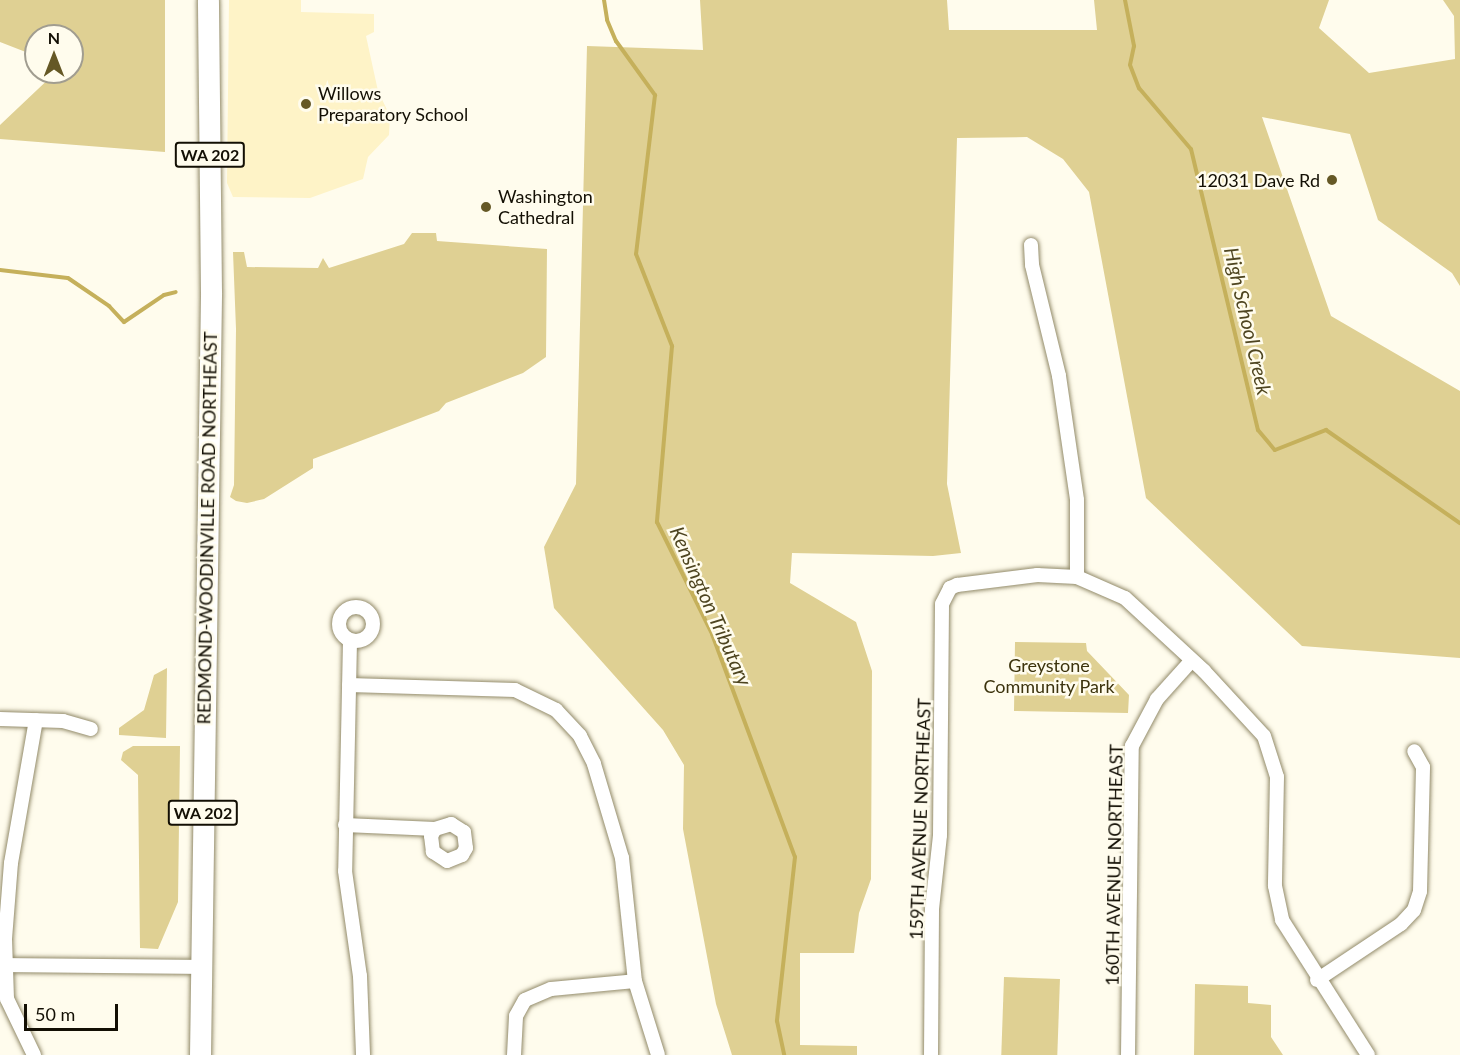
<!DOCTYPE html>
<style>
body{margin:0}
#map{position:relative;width:1460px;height:1055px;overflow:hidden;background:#fffced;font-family:Lato,sans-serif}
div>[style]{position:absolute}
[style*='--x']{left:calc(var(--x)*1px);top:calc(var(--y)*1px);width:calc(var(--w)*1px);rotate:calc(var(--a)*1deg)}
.built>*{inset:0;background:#fef3c7}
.green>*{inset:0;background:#dfd093;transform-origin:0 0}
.stream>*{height:4px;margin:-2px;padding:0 2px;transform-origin:2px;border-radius:2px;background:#c5b05b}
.roads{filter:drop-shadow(0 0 2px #938b6a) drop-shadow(0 0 2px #938b6a)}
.street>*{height:14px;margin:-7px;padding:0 7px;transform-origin:7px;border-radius:7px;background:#fff}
.street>.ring{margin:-7px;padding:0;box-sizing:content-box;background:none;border:14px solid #fff;border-radius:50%}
.primary>*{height:21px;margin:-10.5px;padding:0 10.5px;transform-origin:10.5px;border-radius:10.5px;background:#fff}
.dots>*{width:16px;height:16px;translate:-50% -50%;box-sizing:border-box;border:3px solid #fffced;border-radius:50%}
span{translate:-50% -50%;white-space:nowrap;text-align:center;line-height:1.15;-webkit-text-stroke:5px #fffced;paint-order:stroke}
.shield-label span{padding:2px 4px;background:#fffced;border:2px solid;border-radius:4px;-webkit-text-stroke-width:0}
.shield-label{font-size:16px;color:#130f04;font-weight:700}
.poi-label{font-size:18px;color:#130f04}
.left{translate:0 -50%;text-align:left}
.right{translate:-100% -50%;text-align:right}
.street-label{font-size:18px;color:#130f04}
.park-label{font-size:18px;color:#3c330d}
.water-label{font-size:20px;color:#4e4520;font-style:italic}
.north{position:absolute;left:24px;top:24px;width:60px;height:60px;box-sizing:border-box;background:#fffced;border:2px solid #a19d90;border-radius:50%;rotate:0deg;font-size:16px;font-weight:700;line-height:24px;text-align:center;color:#130f04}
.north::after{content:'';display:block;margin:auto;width:21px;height:27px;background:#655825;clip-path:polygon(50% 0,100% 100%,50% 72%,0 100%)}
.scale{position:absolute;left:24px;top:1004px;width:94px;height:27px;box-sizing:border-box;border:3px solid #130f04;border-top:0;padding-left:8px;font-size:18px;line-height:21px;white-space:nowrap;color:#130f04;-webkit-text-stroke:4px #fffced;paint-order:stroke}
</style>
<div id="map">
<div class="built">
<div style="clip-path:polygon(229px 0,301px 0,301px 12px,374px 14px,374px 32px,366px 36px,378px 91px,390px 116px,389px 135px,368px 157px,363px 179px,310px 198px,233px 197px,227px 183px)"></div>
</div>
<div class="green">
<div style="clip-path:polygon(0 0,165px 0,165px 152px,0 139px,0 125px,56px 72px,72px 72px,72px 36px,36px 36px,36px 56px,0 42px)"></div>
<div style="clip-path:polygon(700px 0,947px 0,949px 30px,1097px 30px,1094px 0,1329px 0,1319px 28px,1369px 73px,1455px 59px,1454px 16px,1443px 0,1460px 0,1460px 286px,1452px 273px,1378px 220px,1350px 134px,1262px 117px,1331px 316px,1460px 391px,1460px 658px,1302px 646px,1146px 498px,1089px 192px,1063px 159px,1027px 137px,957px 138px,947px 484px,961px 553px,933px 556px,792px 553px,790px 583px,856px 622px,872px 671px,871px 879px,859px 913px,854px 953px,800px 953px,800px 1045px,857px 1046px,857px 1055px,732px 1055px,716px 1004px,683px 829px,684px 765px,663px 730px,554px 608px,544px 547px,576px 484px,587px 46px,703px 50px)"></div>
<div style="clip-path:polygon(412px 233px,436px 233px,437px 241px,547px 249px,546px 357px,523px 373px,446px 403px,439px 411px,313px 459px,313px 468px,264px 499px,247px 503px,236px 501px,230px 497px,234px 485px,236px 329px,233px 252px,244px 252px,247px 267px,318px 268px,323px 258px,329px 268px,404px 244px)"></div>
<div style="clip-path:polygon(1015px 642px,1086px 643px,1087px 651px,1129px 695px,1128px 713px,1014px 711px)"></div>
<div style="clip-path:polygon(167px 668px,166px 738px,119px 735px,119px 728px,144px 710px,154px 675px)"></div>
<div style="clip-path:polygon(133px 746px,180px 746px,178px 902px,158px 949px,140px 948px,138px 775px,121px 760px,123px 752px)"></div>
<div style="left:1004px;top:977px;width:56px;height:78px;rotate:2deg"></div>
<div style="clip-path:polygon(1195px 984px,1248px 986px,1248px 1003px,1271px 1005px,1271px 1037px,1283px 1055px,1194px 1055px)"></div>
</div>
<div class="stream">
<div style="--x:604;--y:0;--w:20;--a:81"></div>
<div style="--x:607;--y:20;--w:23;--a:67"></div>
<div style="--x:616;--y:41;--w:67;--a:54.2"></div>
<div style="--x:655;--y:95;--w:160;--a:96.8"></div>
<div style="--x:636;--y:254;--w:99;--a:68.6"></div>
<div style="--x:672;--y:346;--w:177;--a:94.9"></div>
<div style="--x:657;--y:522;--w:125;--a:63.8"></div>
<div style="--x:712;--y:634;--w:238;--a:69.6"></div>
<div style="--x:795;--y:857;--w:165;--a:96.3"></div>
<div style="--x:777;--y:1021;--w:35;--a:78"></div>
<div style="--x:1125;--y:0;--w:47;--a:78.9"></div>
<div style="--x:1134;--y:46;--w:19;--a:102"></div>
<div style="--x:1130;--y:65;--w:25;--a:69"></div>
<div style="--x:1139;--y:88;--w:80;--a:49.6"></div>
<div style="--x:1191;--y:149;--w:289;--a:76.6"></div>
<div style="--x:1258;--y:430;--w:26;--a:50"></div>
<div style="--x:1275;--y:450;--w:55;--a:-21.4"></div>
<div style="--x:1326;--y:430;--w:163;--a:34.8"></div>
<div style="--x:0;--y:270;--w:68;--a:6.7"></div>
<div style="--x:68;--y:278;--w:50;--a:34.3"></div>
<div style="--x:109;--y:306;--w:22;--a:47"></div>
<div style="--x:124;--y:322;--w:48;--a:-34"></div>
<div style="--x:164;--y:295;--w:12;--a:-14"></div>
</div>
<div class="roads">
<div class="street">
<div style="--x:1031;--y:245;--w:20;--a:87"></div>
<div style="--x:1032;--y:265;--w:114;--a:76.3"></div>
<div style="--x:1059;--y:376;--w:125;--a:81.7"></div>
<div style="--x:1077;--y:500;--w:77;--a:90"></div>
<div class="ring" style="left:339px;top:607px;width:20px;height:20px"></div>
<div style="--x:350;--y:641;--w:230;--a:91.2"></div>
<div style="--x:345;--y:871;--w:106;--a:81.9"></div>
<div style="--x:360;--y:976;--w:79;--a:87.8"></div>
<div style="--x:349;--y:685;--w:166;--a:1.7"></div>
<div style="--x:515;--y:690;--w:46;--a:26"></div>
<div style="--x:556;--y:710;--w:35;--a:47"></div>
<div style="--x:580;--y:736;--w:31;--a:63"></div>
<div style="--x:594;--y:764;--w:98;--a:73.4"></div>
<div style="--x:622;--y:858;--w:124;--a:84"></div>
<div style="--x:635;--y:981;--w:77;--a:72.7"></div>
<div style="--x:0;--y:719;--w:63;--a:1.8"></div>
<div style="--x:63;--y:721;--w:29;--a:16"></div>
<div style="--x:345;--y:825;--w:90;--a:2.5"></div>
<div style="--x:435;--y:829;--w:17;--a:-17"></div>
<div style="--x:451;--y:824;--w:15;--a:32"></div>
<div style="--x:464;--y:832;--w:16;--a:83"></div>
<div style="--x:466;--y:848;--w:8;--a:120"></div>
<div style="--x:462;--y:855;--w:16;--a:158"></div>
<div style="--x:447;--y:861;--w:17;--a:-147"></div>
<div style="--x:433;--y:852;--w:16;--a:-97"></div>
<div style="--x:431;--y:836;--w:8;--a:-60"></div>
<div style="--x:6;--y:965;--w:195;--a:0.6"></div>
<div style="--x:1317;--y:980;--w:101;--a:-33.7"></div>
<div style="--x:1401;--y:924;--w:19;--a:-47"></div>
<div style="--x:1414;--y:910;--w:20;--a:-72"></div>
<div style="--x:1420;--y:891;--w:124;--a:-88.6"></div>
<div style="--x:1423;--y:767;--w:18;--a:-119"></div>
<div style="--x:34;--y:1055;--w:62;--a:-115.7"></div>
<div style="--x:7;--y:999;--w:60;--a:-91.9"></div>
<div style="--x:5;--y:939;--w:76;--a:-85.5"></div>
<div style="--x:11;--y:863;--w:145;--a:-80.1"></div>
<div style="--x:514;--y:1055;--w:39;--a:-87"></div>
<div style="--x:516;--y:1016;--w:18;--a:-61"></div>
<div style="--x:525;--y:1000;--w:28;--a:-23"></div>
<div style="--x:551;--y:989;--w:84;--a:-5.4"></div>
<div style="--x:931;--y:1055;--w:146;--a:-89.6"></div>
<div style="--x:932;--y:909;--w:74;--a:-83.8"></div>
<div style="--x:940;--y:835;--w:231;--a:-89.5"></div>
<div style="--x:942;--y:604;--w:18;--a:-63"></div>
<div style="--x:950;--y:588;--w:8;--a:-23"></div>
<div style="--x:957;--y:585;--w:81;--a:-7.1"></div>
<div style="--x:1037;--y:575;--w:40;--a:2.9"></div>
<div style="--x:1077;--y:577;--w:52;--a:23.6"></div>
<div style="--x:1125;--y:598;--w:108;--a:42.7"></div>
<div style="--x:1204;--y:671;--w:88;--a:47.3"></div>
<div style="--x:1264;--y:736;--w:43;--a:72.4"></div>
<div style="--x:1277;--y:777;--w:109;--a:91.1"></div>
<div style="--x:1275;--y:886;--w:35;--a:78"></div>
<div style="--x:1282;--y:920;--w:160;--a:57.5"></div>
<div style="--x:1128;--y:1055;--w:309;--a:-89.3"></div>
<div style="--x:1132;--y:746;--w:53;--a:-62"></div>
<div style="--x:1157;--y:699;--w:52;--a:-48.1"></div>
</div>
<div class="primary">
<div style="--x:200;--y:1055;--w:763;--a:-89.17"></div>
<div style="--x:211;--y:292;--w:292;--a:-90.6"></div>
</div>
</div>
<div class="dots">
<div style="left:306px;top:104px;background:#655825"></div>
<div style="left:1332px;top:180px;background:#655825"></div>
<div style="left:486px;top:207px;background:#655825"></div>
</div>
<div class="shield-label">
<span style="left:210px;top:155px">WA 202</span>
<span style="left:203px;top:813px">WA 202</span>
</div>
<div class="poi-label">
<span class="left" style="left:318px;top:104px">Willows<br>Preparatory School</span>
<span class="right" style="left:1320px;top:180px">12031 Dave Rd</span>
<span class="left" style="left:498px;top:207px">Washington<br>Cathedral</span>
</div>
<div class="street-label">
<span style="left:207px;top:528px;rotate:-89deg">REDMOND-WOODINVILLE ROAD NORTHEAST</span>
<span style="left:920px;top:819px;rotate:-88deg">159TH AVENUE NORTHEAST</span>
<span style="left:1114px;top:865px;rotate:-89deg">160TH AVENUE NORTHEAST</span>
</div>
<div class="park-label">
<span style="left:1049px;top:676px">Greystone<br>Community Park</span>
</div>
<div class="water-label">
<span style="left:1248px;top:321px;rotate:77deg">High School Creek</span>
<span style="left:711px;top:606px;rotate:66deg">Kensington Tributary</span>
</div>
<div class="north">N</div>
<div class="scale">50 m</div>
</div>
